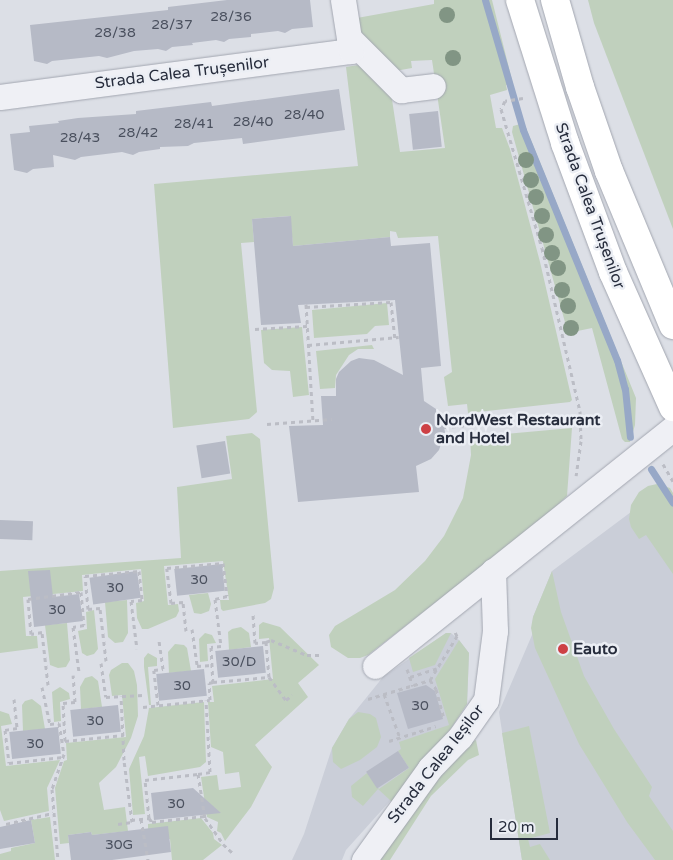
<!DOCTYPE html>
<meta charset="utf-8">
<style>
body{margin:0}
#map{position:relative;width:673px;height:860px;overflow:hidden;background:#dcdfe6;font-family:"Varela Round",sans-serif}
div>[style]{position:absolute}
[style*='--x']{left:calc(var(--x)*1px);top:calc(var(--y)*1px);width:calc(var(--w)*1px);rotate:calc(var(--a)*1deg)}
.built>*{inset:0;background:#caced8}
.green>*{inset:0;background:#c0d0bd}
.stream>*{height:7px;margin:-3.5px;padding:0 3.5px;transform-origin:3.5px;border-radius:3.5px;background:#97a8c7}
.building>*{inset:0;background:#b6bac6;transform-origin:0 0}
.path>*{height:3px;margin-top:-1.5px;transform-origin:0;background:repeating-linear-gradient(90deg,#bbbdc5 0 4px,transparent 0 8px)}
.roads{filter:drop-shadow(0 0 1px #a2a6b0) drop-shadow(0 0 1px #a2a6b0)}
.minor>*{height:25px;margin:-12.5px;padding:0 12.5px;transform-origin:12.5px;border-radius:12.5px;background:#eff0f5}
.highway>*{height:28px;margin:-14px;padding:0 14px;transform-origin:14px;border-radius:14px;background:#fff}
.trees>*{width:16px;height:16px;margin:-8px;border-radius:50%;background:#819584}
.dots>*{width:14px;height:14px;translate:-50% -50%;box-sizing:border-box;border:2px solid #ebeef4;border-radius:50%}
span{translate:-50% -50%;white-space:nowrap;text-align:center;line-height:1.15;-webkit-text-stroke:5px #ebeef4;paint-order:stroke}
.number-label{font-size:14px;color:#4a505e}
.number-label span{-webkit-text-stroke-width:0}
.street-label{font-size:16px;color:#262c3c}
.poi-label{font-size:16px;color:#262c3c;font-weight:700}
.left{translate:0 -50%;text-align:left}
.scale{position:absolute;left:490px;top:818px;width:68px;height:22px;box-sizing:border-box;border:2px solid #262c3c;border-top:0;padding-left:6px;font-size:15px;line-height:18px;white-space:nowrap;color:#262c3c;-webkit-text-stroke:4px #ebeef4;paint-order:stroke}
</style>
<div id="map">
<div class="built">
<div style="clip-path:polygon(656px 501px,673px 531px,673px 860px,522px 860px,499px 712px,532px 635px,533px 617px,552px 571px,631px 512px)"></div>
<div style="clip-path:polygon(446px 633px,451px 633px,459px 640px,469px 653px,467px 704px,392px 802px,390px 801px,346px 850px,342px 860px,292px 860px,304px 834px,332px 748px,349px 719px,383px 677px)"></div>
</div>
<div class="green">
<div style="clip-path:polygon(434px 0,492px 0,513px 84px,506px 85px,507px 90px,490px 95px,496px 128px,502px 128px,510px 149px,540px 262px,572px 400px,570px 402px,468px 413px,467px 404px,448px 406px,444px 377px,452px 372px,438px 236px,398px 238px,396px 232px,390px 231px,390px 237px,293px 246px,290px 216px,252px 219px,254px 242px,241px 243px,257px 412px,249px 419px,173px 428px,154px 184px,358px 166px,346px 67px,365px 64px,391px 93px,400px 152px,445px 148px,432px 60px,411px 61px,412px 68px,395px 71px,361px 32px,357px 22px,357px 18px,434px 4px)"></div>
<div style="clip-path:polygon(588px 0,673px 0,673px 229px,594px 23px)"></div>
<div style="clip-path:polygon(524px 123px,636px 398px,635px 425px,630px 442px,625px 442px,622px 439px,592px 328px,568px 333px,512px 132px,513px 126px)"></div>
<div style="clip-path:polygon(387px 303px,389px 325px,375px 326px,367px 334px,314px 338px,312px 310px)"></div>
<div style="clip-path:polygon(302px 327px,309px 395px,293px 397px,290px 371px,272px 370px,264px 363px,261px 330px)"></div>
<div style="clip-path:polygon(372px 345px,374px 349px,358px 349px,349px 355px,336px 375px,335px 388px,320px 389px,316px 351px)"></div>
<div style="clip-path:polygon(572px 428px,567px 496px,542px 520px,368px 655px,360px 658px,348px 658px,331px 647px,329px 635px,335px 626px,395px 590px,425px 561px,444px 536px,463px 498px,471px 455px,470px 437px)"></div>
<div style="clip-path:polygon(252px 433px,260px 439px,274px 588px,271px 599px,265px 603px,223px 611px,221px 609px,220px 600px,229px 600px,223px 561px,164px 566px,168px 605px,178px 604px,179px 611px,176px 617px,148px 629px,142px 629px,137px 618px,136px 603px,144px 601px,141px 569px,82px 575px,83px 591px,23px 597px,26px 636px,37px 636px,38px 648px,0 653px,0 571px,181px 558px,177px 487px,232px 479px,226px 436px)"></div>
<div style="clip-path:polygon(657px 484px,670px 488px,673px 493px,673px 574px,646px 535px,639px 539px,631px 527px,629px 519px,631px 505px,639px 492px,648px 486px)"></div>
<div style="clip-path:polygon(552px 571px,561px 612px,584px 676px,614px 729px,652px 787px,649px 796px,673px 831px,673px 860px,655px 860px,627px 822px,579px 744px,535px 648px,531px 628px,533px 617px)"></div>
<div style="clip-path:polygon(208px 593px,211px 604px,209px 611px,201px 614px,194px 613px,189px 595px)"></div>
<div style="clip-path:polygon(127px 600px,128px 633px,123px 642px,115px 643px,108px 637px,105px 602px)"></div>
<div style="clip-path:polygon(94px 610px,98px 649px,94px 654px,87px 656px,82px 653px,78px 631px,87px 629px,86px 612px)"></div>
<div style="clip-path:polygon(263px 622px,280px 627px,319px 665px,298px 683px,308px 697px,255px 745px,272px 767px,251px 807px,225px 841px,221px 833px,217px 831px,218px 822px,207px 817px,201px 777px,217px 775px,219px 790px,241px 787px,239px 772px,225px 774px,223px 752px,211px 747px,208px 702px,214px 702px,212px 686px,273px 679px,269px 638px,259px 639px,259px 625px)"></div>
<div style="clip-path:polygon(67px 623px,70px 660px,66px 667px,58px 668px,50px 665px,45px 625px)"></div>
<div style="clip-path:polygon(241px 627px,249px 633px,251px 647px,229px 650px,228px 632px,232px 629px)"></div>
<div style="clip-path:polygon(205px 633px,212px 635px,216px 643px,207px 644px,208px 661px,200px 662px,199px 639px)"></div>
<div style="clip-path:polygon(446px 633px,451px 633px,435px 665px,413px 672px,409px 658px)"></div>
<div style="clip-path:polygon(459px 640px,469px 653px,467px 704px,452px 727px,392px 802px,378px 789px,363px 806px,352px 797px,351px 786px,367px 773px,379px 789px,409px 768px,398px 751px,401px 749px,399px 742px,449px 725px,435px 679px)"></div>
<div style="clip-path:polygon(175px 644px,184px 645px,187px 648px,191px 671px,169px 673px,168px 652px)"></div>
<div style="clip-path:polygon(148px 653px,157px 658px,157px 666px,148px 667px,151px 705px,149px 705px,144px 667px,144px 658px)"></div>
<div style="clip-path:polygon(122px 663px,128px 663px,134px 671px,137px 685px,138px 716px,131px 738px,116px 767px,99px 783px,104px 810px,125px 807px,128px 831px,92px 835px,91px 832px,68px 835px,69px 843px,60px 844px,55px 788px,64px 761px,67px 760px,66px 743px,126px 737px,122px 695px,112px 696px,109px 675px,111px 670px)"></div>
<div style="clip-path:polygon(92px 676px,98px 681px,102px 707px,81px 709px,80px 687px,85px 678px)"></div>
<div style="clip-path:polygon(60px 687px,69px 693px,70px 699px,60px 702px,61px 721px,54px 722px,52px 692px)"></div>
<div style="clip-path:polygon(32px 699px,41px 706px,45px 729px,23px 731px,22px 705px,25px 701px)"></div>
<div style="clip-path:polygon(204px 702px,206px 762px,200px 767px,148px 776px,145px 756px,139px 757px,145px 814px,133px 815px,129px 769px,144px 736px,149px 708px)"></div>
<div style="clip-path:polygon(0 711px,9px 714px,12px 724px,1px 726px,6px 766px,60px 760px,47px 788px,49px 811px,4px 821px,0 810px)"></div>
<div style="clip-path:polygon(358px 712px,370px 714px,376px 718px,381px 737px,377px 747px,360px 760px,341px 769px,333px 762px,332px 748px,349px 719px)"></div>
<div style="clip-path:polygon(529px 726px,550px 833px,528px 839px,530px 847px,540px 844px,550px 860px,522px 860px,502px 733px)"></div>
<div style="clip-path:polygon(476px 740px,479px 755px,468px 760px,431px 796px,390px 860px,376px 860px,460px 746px)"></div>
<div style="clip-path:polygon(50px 817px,55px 860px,0 860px,0 854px,11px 851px,11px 848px,35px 843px,31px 820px)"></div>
<div style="clip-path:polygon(201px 818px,213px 833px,214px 839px,222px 845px,203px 860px,172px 860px,170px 839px,154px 841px,148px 830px,148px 824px)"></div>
</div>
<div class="stream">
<div style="--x:485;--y:0;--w:135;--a:73.7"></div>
<div style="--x:523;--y:130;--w:248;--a:67.8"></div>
<div style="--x:617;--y:360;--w:30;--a:75"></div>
<div style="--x:625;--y:389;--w:48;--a:84.1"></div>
<div style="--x:651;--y:469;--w:40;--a:57.1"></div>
</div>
<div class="building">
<div style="clip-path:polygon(227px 0,310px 0,313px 27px,292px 29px,285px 33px,278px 31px,251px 34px,251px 37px,229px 39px,224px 42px,216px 40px,192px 43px,193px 45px,172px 47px,166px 51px,158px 49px,134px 51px,107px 58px,99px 56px,52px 61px,47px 64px,34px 61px,30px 25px,168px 10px,168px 7px)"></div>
<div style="clip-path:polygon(339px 89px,345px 130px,243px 144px,242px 138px,194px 143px,188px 146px,160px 147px,160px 149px,139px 152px,133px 155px,122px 152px,81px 157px,75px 160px,53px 155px,54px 167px,33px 169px,27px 173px,14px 170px,10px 134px,30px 132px,29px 126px,59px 123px,58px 121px,78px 118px,136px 114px,136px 111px,211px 102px,212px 106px)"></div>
<div style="left:438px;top:111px;width:36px;height:29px;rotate:84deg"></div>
<div style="clip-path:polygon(291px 216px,293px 246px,390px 237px,391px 246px,430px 243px,441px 366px,421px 368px,424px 401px,436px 409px,442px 418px,445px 432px,439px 450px,431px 459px,416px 466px,419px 492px,298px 502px,289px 426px,323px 425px,321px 396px,336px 396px,336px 379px,339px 372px,351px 361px,359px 358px,374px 360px,403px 375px,395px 300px,298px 305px,301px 323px,261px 325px,252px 219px)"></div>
<div style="left:225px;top:441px;width:33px;height:29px;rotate:81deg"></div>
<div style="left:0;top:520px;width:33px;height:19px;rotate:2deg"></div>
<div style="left:222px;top:564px;width:27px;height:48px;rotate:84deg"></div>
<div style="clip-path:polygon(50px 570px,53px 597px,79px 594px,83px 621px,34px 627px,28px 571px)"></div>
<div style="left:137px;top:571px;width:27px;height:48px;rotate:82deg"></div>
<div style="left:263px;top:646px;width:27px;height:48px;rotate:84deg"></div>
<div style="left:204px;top:669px;width:27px;height:48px;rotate:84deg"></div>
<div style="clip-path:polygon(426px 685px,435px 691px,443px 719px,408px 729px,397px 693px)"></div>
<div style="left:118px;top:705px;width:27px;height:48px;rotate:84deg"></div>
<div style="left:58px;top:727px;width:27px;height:49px;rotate:84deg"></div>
<div style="left:398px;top:751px;width:20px;height:38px;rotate:57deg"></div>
<div style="clip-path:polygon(193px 788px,221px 813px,154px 820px,151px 793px)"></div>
<div style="clip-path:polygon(31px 820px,35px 843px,0 849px,0 827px)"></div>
<div style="clip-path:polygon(168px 826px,171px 852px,112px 860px,71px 860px,68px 835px,91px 832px,92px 835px)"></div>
</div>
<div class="path">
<div style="--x:523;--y:98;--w:18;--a:171"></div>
<div style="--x:505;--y:101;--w:9;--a:117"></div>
<div style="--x:501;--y:109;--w:145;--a:73.6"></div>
<div style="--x:542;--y:248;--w:167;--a:76.9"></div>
<div style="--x:580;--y:411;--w:30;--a:88"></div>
<div style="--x:581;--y:441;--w:35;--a:98"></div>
<div style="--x:306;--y:304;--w:117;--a:86.6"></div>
<div style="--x:306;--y:307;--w:85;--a:-3.4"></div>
<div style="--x:391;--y:302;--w:36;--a:84"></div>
<div style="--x:255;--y:329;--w:52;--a:-3.3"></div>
<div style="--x:308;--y:345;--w:91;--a:-5"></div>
<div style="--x:267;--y:424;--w:65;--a:-4.4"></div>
<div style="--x:444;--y:427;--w:136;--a:-4.6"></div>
<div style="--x:663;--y:464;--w:20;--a:60"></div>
<div style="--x:192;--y:629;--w:37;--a:82"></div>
<div style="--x:197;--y:666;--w:15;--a:-4"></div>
<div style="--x:186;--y:631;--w:29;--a:-96"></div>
<div style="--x:183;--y:602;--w:12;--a:175"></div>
<div style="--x:171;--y:603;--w:35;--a:-97"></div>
<div style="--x:167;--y:568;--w:56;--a:-5.1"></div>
<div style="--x:223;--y:563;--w:33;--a:83"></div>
<div style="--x:227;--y:596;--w:12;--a:166"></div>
<div style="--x:215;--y:599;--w:47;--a:82.7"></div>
<div style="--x:221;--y:646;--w:10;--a:174"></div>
<div style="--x:211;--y:647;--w:35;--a:87"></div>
<div style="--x:213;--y:682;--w:56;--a:-5.1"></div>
<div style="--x:269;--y:677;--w:35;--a:-95"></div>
<div style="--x:266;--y:642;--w:11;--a:175"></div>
<div style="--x:255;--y:643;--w:30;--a:-94"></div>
<div style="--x:266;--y:642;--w:5;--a:-22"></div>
<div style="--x:271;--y:640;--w:39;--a:23"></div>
<div style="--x:307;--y:655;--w:15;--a:0"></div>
<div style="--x:106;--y:661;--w:53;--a:-96.5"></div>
<div style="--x:100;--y:608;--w:12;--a:175"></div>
<div style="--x:88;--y:609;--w:33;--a:-95"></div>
<div style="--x:85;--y:576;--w:54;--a:-5.3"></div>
<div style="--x:139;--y:571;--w:29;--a:84"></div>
<div style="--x:142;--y:600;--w:11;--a:175"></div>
<div style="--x:131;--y:601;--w:48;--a:82.9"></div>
<div style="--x:101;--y:663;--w:34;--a:82"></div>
<div style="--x:106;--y:697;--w:37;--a:-3"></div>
<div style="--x:407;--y:669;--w:18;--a:71"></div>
<div style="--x:269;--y:677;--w:29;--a:54"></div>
<div style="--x:286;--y:700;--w:8;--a:-40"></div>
<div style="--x:410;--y:677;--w:28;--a:-18"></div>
<div style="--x:430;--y:680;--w:11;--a:56"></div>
<div style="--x:436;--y:689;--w:31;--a:75"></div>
<div style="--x:48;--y:685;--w:53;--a:-96.5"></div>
<div style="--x:42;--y:632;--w:11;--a:170"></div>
<div style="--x:31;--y:634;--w:35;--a:-95"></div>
<div style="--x:28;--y:599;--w:53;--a:-7.5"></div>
<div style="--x:81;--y:592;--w:33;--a:85"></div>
<div style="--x:84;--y:625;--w:11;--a:170"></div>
<div style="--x:73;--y:627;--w:45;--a:82.4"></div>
<div style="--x:42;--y:687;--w:38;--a:78"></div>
<div style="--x:50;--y:724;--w:9;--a:-6"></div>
<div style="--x:59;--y:723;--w:31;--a:81"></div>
<div style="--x:64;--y:754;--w:37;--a:109"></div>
<div style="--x:52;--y:789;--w:71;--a:85.2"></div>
<div style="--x:384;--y:694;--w:47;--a:70"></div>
<div style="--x:14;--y:699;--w:29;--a:84"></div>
<div style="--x:17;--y:728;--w:12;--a:171"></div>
<div style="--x:5;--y:730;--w:33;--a:83"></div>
<div style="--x:9;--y:763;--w:54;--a:-6.3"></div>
<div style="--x:368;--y:699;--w:65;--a:-17"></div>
<div style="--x:430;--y:680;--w:52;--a:-58.5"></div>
<div style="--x:457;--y:636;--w:4;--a:-117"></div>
<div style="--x:158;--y:705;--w:35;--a:-97"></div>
<div style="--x:154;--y:670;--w:9;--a:-6"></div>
<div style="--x:163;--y:669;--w:29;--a:-98"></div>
<div style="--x:143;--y:707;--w:67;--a:-6"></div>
<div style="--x:210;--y:700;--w:17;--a:-93"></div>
<div style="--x:209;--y:683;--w:4;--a:-14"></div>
<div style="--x:65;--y:741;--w:38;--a:-93"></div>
<div style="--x:63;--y:703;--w:12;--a:-5"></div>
<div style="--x:75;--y:702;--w:27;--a:-94"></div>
<div style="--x:65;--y:741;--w:59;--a:-5.8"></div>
<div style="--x:389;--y:741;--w:49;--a:-17.7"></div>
<div style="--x:198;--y:774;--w:12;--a:-9"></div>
<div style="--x:210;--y:772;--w:72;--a:-93.2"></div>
<div style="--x:149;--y:818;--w:5;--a:53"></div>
<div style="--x:152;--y:822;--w:53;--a:-6.5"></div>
<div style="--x:141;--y:819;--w:42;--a:80.3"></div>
<div style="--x:131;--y:820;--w:18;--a:-6"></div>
<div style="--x:149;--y:818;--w:38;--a:-96"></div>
<div style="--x:145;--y:780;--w:53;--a:-6.5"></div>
<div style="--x:198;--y:774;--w:45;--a:81"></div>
<div style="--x:205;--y:818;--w:32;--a:55"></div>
<div style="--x:223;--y:844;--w:16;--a:43"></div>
<div style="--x:6;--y:824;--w:48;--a:-13.2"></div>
<div style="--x:118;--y:824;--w:14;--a:-8"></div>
<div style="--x:132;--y:822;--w:63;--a:-97.4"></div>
<div style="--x:124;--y:760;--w:64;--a:-92.7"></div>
</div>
<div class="roads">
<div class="minor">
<div style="--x:349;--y:38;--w:74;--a:45"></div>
<div style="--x:401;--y:90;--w:32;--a:-7"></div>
<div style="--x:0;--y:97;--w:354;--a:-7.5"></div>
<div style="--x:351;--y:51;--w:52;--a:-98.9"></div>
<div style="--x:375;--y:666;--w:381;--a:-38.6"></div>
<div style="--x:364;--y:860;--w:113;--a:-54.3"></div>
<div style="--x:430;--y:768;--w:43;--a:-45.9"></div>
<div style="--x:460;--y:737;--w:45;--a:-54.9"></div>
<div style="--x:486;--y:700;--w:70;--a:-82.6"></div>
<div style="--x:495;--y:631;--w:60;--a:-91.9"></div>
</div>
<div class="highway">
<div style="--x:520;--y:0;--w:150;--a:72.5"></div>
<div style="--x:565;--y:143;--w:138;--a:69.6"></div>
<div style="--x:613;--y:272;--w:148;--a:66"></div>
<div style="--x:555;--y:0;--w:91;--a:74"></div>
<div style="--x:580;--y:87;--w:89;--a:71"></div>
<div style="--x:609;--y:171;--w:167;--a:67.4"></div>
</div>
</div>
<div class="trees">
<div style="left:447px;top:15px"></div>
<div style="left:453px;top:58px"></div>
<div style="left:526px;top:160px"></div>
<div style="left:531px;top:180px"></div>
<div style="left:536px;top:197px"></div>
<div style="left:542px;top:216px"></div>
<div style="left:546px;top:235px"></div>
<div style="left:552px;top:253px"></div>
<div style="left:558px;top:268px"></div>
<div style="left:562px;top:290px"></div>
<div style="left:568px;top:306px"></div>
<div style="left:571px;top:328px"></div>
</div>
<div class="dots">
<div style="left:426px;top:429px;background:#cd4045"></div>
<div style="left:563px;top:649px;background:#cd4045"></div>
</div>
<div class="number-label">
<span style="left:231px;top:17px">28/36</span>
<span style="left:172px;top:25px">28/37</span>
<span style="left:115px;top:33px">28/38</span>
<span style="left:304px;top:115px">28/40</span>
<span style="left:253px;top:122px">28/40</span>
<span style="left:194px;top:124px">28/41</span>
<span style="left:138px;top:133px">28/42</span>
<span style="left:80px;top:138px">28/43</span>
<span style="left:199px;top:580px">30</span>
<span style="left:115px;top:588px">30</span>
<span style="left:57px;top:610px">30</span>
<span style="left:239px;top:662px">30/D</span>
<span style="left:182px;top:686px">30</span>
<span style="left:420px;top:706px">30</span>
<span style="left:95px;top:721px">30</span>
<span style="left:35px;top:744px">30</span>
<span style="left:176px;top:804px">30</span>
<span style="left:119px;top:845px">30G</span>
</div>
<div class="street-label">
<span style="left:182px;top:73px;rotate:-7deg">Strada Calea Trușenilor</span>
<span style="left:590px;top:206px;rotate:70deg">Strada Calea Trușenilor</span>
<span style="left:436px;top:764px;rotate:-52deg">Strada Calea Ieșilor</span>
</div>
<div class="poi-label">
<span class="left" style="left:436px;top:429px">NordWest Restaurant<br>and Hotel</span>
<span class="left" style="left:573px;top:649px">Eauto</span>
</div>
<div class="scale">20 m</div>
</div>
